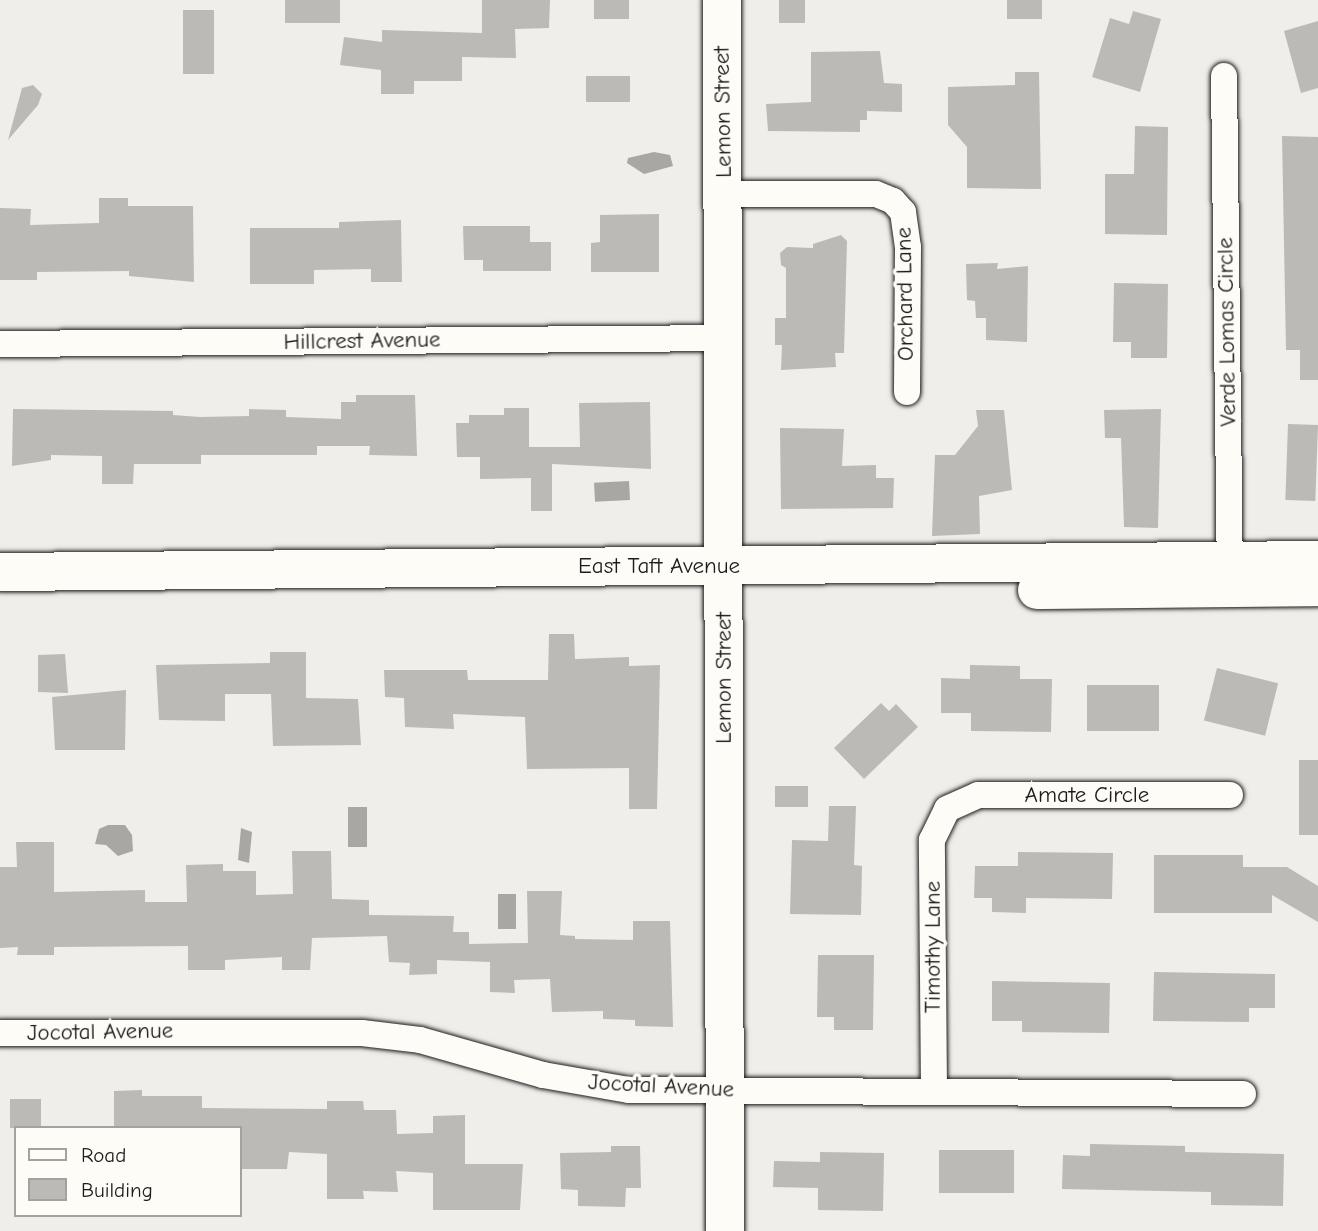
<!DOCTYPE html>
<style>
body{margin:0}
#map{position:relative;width:1318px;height:1231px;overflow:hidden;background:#f0eeea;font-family:"Comic Neue",sans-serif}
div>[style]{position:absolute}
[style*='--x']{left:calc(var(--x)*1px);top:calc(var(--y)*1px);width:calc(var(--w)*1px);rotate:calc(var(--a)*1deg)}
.water>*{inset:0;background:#a8a7a3;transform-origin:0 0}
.building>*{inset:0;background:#bbbab6;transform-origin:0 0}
.roads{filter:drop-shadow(0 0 2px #1c1c1c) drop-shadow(0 0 2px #1c1c1c)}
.street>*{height:26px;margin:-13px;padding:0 13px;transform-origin:13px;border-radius:13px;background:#fdfcf7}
.secondary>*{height:38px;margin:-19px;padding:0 19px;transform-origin:19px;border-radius:19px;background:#fdfcf7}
span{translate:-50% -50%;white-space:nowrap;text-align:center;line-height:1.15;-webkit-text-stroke:7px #fdfcf7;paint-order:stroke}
.street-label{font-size:23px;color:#1c1c1c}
.legend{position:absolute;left:14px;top:1126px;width:228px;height:91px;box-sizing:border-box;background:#fdfcf7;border:2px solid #a3a29f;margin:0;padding:9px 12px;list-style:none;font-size:21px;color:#1c1c1c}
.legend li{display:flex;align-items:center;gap:14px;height:35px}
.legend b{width:35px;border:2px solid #a3a29f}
</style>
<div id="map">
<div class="water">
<div style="clip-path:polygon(654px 152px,670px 155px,673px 166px,644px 174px,627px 163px,628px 158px)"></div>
<div style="left:629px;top:481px;width:19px;height:35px;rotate:87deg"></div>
<div style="left:348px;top:807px;width:19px;height:40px"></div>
<div style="clip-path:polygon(108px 825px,125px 825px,132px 835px,133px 851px,118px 856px,106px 845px,95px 844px,99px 829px)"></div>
<div style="clip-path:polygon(241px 828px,252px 832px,249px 863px,238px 860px)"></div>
<div style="left:498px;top:894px;width:18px;height:35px"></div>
</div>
<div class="building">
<div style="left:285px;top:0;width:55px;height:23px"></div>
<div style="clip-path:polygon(482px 0,550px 0,549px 28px,515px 29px,516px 58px,462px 57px,462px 81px,414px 81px,414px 94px,381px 94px,381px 70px,340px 65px,344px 37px,382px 42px,382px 30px,482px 33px)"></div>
<div style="left:594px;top:0;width:35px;height:19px"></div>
<div style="left:779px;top:0;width:26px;height:23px"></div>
<div style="left:1007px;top:0;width:35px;height:19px"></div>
<div style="left:183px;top:10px;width:31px;height:64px"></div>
<div style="clip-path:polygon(1133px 11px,1161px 19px,1140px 92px,1092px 77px,1110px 18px,1129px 24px)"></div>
<div style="clip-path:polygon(1318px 21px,1318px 88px,1301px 93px,1284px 31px)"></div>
<div style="clip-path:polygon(880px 51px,884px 83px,902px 84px,902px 112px,867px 111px,867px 120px,860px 120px,860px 132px,768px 131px,766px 104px,811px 102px,811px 52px)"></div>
<div style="clip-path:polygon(1015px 72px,1039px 72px,1041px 189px,967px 188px,967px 147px,948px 125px,948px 87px,1015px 85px)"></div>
<div style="left:586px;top:76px;width:44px;height:26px"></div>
<div style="clip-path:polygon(33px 85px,42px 94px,38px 105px,8px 140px,22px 88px)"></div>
<div style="clip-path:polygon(1135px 126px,1168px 127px,1167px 235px,1105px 234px,1105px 174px,1134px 174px)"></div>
<div style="clip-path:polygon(1282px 136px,1318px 137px,1318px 380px,1300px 380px,1300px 350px,1286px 350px)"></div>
<div style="clip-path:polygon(99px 198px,128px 198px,128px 206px,193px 206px,194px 282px,129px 276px,129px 271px,37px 272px,37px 280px,0 280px,0 208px,31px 209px,30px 225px,99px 223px)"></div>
<div style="clip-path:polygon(659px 214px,659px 272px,591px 272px,591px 243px,600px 242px,600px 215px)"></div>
<div style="clip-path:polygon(401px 220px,402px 282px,371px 282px,371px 269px,314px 270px,314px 284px,250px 284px,250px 228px,339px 228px,339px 222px)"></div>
<div style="clip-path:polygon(463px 226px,530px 226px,530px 242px,551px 242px,551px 271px,483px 271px,483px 260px,464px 260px)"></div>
<div style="clip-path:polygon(841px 235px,847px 241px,844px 353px,835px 353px,836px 367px,781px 370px,782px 345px,775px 345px,775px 318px,786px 318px,786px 268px,781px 265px,780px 253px,787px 247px,813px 248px,813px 244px)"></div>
<div style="clip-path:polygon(998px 263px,997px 269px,1028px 266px,1027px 342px,986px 340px,986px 318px,976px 318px,975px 301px,967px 300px,966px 264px)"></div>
<div style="clip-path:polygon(1114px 283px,1168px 284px,1167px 358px,1131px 358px,1131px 342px,1113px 342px)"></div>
<div style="clip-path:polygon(356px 395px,415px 395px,417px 456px,369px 455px,370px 446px,317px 446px,317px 455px,201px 455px,201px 464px,134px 464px,133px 484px,102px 484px,102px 456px,51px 455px,51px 460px,12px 466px,13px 409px,173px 411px,173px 415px,200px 417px,249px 416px,249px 409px,286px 410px,286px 417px,341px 419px,341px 402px,356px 402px)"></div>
<div style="clip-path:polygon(650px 402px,651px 469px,552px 464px,552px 511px,531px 511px,531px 478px,480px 479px,480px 457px,457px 457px,456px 423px,469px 423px,469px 415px,504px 415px,504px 408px,529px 408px,529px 447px,580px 447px,579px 403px)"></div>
<div style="clip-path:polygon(1161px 409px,1158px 528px,1124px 527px,1121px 438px,1105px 438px,1104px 410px)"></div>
<div style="clip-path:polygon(976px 410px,1004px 410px,1012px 490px,979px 496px,980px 534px,932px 536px,935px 455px,955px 455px,978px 426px)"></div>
<div style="left:1288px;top:424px;width:30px;height:76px;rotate:2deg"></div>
<div style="clip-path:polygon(780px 428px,844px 429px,842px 466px,876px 465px,876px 478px,894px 478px,893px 508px,781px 509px)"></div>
<div style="clip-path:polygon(549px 634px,574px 634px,575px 659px,629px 657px,629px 666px,660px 665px,657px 809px,629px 809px,629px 768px,527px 769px,525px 717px,453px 714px,454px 729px,405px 727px,404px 698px,385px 697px,384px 670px,467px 670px,468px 680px,548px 680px)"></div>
<div style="clip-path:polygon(270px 652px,306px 652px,306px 698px,358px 699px,361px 745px,273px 746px,271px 694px,225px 694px,225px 721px,159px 720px,156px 665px,270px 663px)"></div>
<div style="clip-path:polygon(65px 654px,68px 693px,38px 692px,38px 655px)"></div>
<div style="clip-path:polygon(970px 665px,1020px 666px,1020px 679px,1052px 679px,1051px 732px,971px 731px,971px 713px,941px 713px,941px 678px,970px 679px)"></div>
<div style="left:1217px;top:668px;width:63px;height:54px;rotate:14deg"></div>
<div style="left:1159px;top:685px;width:46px;height:72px;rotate:90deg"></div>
<div style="clip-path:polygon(126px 690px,125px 750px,55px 750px,52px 697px)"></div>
<div style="clip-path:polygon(881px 703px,889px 711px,896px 704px,918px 727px,864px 779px,834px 748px)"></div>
<div style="left:1299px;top:760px;width:19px;height:75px"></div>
<div style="left:775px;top:786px;width:33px;height:21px"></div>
<div style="clip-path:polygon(829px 806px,856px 806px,854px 865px,862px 866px,861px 915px,790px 914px,792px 840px,828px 841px)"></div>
<div style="clip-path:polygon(16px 842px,54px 842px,54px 892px,145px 890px,145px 902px,187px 902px,186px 865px,223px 864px,223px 871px,256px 871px,256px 895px,293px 894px,292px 851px,331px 851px,332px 899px,369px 900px,369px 915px,454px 916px,453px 932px,469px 932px,469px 944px,528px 943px,527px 891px,562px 891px,560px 935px,575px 936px,575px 939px,633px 940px,633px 921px,670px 921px,673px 1027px,635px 1026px,635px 1020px,603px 1019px,603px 1011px,552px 1012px,550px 979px,514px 980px,515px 993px,490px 992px,490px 962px,437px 960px,437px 974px,409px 975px,410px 963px,389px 962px,387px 936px,312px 938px,310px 970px,282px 970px,282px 957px,225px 960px,225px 970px,188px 970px,188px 946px,54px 947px,54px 955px,17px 955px,18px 947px,0 948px,0 867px,17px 867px)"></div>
<div style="clip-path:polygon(1018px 852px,1113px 853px,1112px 899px,1026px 898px,1026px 913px,992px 912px,992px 898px,974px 898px,975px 866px,1018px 866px)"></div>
<div style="clip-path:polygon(1154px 855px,1243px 855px,1243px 867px,1287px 867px,1318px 886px,1318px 922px,1272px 895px,1272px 913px,1154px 913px)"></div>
<div style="clip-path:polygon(818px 955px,874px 955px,873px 1030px,834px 1030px,834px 1017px,817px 1017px)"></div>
<div style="clip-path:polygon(1154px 972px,1275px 974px,1275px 1008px,1249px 1008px,1249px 1022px,1153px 1021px)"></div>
<div style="clip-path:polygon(992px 981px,1110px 983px,1109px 1033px,1022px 1032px,1022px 1021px,992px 1021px)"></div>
<div style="clip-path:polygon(142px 1090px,142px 1096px,202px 1096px,202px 1108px,327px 1109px,327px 1101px,363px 1101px,364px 1110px,396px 1110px,397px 1134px,433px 1133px,433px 1116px,465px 1115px,465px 1164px,523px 1164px,520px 1210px,433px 1210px,433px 1173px,396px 1171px,398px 1192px,363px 1191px,364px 1199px,327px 1199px,327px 1154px,289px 1152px,287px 1169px,240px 1169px,240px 1128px,114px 1128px,114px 1091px)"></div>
<div style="left:41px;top:1099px;width:29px;height:31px;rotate:90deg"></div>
<div style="clip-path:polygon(1090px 1144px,1185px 1146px,1185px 1152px,1284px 1154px,1283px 1206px,1211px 1205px,1211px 1192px,1062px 1189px,1063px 1155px,1090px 1156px)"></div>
<div style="clip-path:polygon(611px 1146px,640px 1146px,641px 1188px,626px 1188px,625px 1207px,578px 1206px,578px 1190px,561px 1189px,560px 1153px,611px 1152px)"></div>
<div style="left:939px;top:1150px;width:75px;height:43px"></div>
<div style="clip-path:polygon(820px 1152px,884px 1153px,883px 1211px,818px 1210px,818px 1188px,773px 1187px,774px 1161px,820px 1162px)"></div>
</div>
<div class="roads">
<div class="street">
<div style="--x:1224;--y:76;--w:502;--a:89.32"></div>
<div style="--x:724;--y:194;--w:152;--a:0"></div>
<div style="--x:876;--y:194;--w:18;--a:22"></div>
<div style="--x:893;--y:201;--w:15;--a:48"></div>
<div style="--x:903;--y:212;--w:35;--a:82"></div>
<div style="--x:908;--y:247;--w:145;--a:90.4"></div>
<div style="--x:0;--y:344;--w:724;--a:-0.47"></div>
<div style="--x:0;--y:1033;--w:362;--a:0"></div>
<div style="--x:362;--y:1033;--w:58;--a:6.9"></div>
<div style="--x:420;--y:1040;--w:128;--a:15.9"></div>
<div style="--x:543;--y:1075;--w:87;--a:9.9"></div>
<div style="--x:629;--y:1090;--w:614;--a:0.37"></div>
<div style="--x:934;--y:1090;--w:250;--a:-90.5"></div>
<div style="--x:932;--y:840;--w:34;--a:-64"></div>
<div style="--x:947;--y:809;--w:34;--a:-24"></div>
<div style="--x:978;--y:795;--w:252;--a:0"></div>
</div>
<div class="secondary">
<div style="--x:722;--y:0;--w:1231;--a:89.86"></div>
<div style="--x:0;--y:572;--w:1318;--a:-0.52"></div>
<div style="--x:1037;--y:590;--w:281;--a:-0.6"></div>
</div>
</div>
<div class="street-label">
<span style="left:723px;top:112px;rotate:-91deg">Lemon Street</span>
<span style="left:905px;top:294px;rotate:-91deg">Orchard Lane</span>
<span style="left:1227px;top:332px;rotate:-91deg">Verde Lomas Circle</span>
<span style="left:362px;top:341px;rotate:-1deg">Hillcrest Avenue</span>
<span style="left:659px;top:566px">East Taft Avenue</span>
<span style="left:724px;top:678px;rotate:-90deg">Lemon Street</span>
<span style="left:1087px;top:795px">Amate Circle</span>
<span style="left:933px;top:947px;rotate:-90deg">Timothy Lane</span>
<span style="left:100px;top:1032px;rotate:-1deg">Jocotal Avenue</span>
<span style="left:661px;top:1086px;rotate:3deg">Jocotal Avenue</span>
</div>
<ul class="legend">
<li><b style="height:9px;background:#fdfcf7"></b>Road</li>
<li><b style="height:19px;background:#bbbab6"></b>Building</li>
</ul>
</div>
